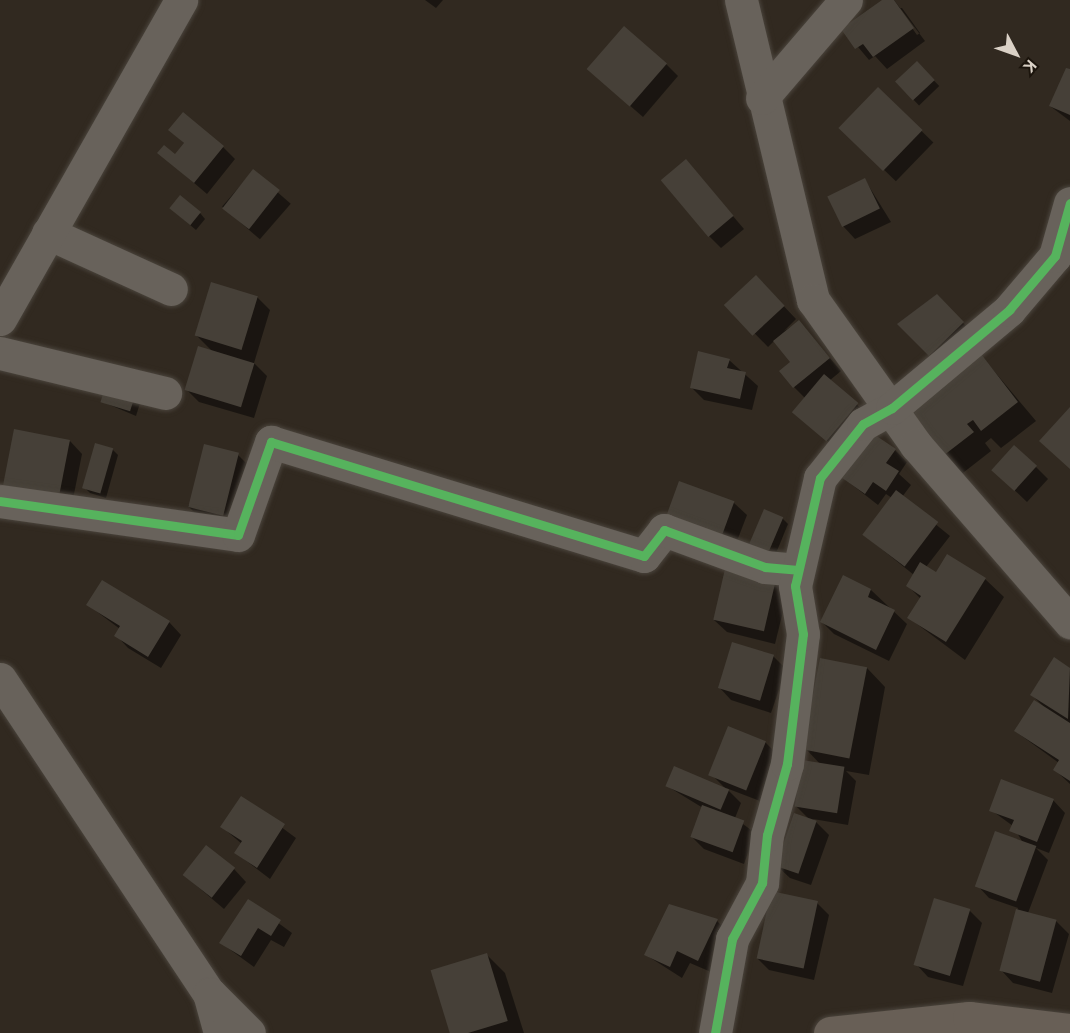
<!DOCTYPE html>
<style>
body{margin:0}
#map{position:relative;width:1070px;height:1033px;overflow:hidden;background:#312920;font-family:Figtree,sans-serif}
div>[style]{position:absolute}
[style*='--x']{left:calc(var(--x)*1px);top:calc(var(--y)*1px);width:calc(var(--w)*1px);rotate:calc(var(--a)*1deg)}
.shadow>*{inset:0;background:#0007;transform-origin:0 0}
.building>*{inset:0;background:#464038;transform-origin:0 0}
.roads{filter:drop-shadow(0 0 2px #4a443c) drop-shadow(0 0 2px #4a443c)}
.minor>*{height:33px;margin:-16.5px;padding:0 16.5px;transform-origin:16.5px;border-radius:16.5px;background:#68625b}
.major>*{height:33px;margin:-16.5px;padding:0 16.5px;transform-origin:16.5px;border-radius:16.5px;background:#685f56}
.cycleway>*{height:9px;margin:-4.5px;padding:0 4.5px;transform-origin:4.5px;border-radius:4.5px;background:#56b35d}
span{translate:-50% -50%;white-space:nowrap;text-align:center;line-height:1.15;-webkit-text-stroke:6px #1b140c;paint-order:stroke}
.north{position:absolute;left:986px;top:24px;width:60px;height:60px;-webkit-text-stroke:4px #1b140c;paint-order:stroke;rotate:131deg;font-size:16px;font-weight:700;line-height:24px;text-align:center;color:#dad1c6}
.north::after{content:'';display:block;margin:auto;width:21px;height:27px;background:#dad1c6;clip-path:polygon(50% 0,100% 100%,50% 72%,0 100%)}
</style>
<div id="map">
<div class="shadow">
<div style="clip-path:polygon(425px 0,443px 0,436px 8px)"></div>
<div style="clip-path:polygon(evenodd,884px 0,894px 0,925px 41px,887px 69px,875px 56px,869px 60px,843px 29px,884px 0,898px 8px,902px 8px,920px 33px,917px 35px,898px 8px)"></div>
<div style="left:917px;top:63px;width:32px;height:28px;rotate:46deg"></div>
<div style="clip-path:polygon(666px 64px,678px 76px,643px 117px,589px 70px)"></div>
<div style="clip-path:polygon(1070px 71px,1070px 121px,1050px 106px)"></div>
<div style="left:878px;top:89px;width:77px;height:54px;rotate:44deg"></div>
<div style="clip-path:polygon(170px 130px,223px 147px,235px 159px,207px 194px,159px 153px,176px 156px,185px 144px)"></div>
<div style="clip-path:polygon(686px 161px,744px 229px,721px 248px,709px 236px)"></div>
<div style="left:253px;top:171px;width:50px;height:47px;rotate:41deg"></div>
<div style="clip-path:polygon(865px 180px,891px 222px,855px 239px,843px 226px)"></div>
<div style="clip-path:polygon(200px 213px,205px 219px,196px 230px,177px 214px)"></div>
<div style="clip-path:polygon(756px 277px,796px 319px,784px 331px,799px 322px,841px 371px,829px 381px,870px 416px,840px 452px,795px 413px,806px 399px,794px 387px,793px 362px,775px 340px,768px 347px,727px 305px)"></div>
<div style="left:937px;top:296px;width:54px;height:46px;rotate:46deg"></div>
<div style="clip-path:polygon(257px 297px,270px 310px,254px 363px,267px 376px,254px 418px,199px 402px,187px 390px,213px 352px,197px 336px)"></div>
<div style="clip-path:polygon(978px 352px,1036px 421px,1001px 448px,991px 438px,985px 443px,991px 451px,959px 476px,940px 458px)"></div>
<div style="clip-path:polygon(729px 360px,758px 386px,752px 410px,704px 400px,691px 387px)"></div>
<div style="clip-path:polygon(141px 400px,136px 416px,103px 402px)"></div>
<div style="clip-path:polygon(70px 441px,82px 454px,70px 514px,15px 503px)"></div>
<div style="clip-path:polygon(112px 449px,118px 455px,106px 498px,90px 493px,84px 487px)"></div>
<div style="clip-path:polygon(895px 450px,907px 462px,899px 474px,911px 485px,902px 497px,950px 536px,926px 567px,937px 574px,985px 579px,1004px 597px,965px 660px,909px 618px,921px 599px,908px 586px,914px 575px,864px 535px,892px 498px,886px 494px,878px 505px,837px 473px)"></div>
<div style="clip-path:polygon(238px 455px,250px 467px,233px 527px,200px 518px,188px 506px)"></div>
<div style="clip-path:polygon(1036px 467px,1048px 479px,1027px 502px,1006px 482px)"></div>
<div style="clip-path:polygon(680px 483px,734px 503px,747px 515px,732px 554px)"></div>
<div style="clip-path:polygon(782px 518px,788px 524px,772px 563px,755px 555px)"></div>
<div style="clip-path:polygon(775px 582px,787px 595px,775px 644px,727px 632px,714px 620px)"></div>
<div style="clip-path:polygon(871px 590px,907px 624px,889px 661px,834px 634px,822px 622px)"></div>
<div style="clip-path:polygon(88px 605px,169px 622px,181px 635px,161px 668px,128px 648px,116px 635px,120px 629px)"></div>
<div style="clip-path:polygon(773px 656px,786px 669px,771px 713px,731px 700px,719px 687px)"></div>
<div style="clip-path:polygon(1054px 659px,1070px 669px,1070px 784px,1055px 770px,1059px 763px,1015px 731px,1043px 706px,1031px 694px)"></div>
<div style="clip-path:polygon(867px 668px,885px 687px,869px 775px,846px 771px,856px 781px,848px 825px,813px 819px,829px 835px,811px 885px,790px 878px,777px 866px,810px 820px,795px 805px,821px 765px,805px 748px)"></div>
<div style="clip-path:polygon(765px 742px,778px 755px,760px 801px,726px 788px,741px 803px,735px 818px,755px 833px,744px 864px,704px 849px,692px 837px,703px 808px,667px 786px,726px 789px,711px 774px)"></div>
<div style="clip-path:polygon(242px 798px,296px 838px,270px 879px,236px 853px,242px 844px,222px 827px)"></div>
<div style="clip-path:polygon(1053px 800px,1065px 813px,1049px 853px,1036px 848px,1048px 860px,1028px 913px,1056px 921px,1069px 934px,1052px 993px,1013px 983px,1001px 970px,1018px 908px,989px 898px,977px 885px,1023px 843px,1013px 826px,991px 810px)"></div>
<div style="clip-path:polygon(234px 869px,246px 882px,224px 909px,184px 875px)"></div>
<div style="clip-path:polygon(935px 900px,970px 911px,982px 923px,963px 986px,928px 977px,916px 964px)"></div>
<div style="clip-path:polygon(248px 901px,292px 933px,284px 947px,271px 940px,254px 967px,221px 943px)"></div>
<div style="clip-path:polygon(817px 903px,829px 915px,814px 980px,769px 970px,757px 958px)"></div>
<div style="clip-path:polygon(717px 921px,729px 933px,711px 972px,690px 963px,682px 978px,646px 955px)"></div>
<div style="clip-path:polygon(486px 954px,505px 973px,524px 1033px,452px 1033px,433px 971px)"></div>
</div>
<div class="building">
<div style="clip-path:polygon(882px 0,894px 0,914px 28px,873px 57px,863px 44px,855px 49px,841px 29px)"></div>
<div style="left:624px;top:26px;width:57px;height:57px;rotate:41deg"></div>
<div style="left:917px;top:61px;width:26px;height:30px;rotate:47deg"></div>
<div style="clip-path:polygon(1066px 68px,1070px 69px,1070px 115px,1049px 106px)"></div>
<div style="left:878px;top:87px;width:62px;height:57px;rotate:44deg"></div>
<div style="clip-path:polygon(183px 112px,224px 146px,194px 183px,157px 153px,164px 145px,175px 154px,184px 143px,168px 130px)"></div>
<div style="left:686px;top:159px;width:74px;height:33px;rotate:50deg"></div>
<div style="left:253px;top:169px;width:34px;height:50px;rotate:38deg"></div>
<div style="left:865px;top:178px;width:34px;height:42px;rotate:64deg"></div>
<div style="left:180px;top:195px;width:27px;height:17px;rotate:39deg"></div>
<div style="left:756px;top:275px;width:42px;height:44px;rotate:47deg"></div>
<div style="left:211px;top:282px;width:49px;height:56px;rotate:17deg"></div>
<div style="clip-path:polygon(937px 294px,964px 322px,929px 356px,897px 324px)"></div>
<div style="clip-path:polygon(799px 320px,830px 358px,793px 388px,779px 371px,790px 362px,773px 341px)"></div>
<div style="left:198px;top:346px;width:59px;height:46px;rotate:17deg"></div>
<div style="clip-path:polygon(978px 350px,1018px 402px,981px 431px,973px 420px,967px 424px,974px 432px,939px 459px,901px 411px)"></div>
<div style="clip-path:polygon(698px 351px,730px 359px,727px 368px,746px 372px,740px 399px,690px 388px)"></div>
<div style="left:824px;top:374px;width:45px;height:50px;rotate:40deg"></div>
<div style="left:106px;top:384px;width:31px;height:19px;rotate:17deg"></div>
<div style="clip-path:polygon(1070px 407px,1070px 469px,1039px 441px)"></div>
<div style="left:14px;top:429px;width:57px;height:63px;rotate:11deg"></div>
<div style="clip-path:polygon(866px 429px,896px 449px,886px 463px,899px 471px,886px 491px,873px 482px,865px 494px,835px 473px)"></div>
<div style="left:95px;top:443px;width:19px;height:47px;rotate:16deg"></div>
<div style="left:204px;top:444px;width:36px;height:65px;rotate:14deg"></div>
<div style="left:1014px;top:445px;width:31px;height:34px;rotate:42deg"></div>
<div style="left:679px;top:481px;width:59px;height:43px;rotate:20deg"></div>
<div style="left:896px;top:490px;width:53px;height:56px;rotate:37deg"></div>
<div style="left:764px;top:509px;width:21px;height:44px;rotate:23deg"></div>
<div style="clip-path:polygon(947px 554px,986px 578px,946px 642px,907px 618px,921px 596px,906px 586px,920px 562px,936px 572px)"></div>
<div style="left:725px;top:569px;width:52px;height:52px;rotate:13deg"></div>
<div style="clip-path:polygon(843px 575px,871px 589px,868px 597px,895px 610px,876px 650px,820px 622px)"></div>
<div style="clip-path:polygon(102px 580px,170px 621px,148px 657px,114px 636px,120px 626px,86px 605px)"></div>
<div style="left:732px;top:642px;width:44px;height:48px;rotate:17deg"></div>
<div style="clip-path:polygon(1054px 657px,1070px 668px,1068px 719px,1030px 695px)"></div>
<div style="left:820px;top:658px;width:48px;height:93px;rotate:11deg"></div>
<div style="clip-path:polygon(1034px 700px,1070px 723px,1070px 781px,1053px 770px,1059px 760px,1014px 731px)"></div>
<div style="left:728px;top:726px;width:41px;height:53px;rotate:22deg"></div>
<div style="left:802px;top:760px;width:43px;height:47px;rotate:9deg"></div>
<div style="left:674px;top:766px;width:60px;height:22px;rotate:23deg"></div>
<div style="clip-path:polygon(1001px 779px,1054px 799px,1037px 842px,1009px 831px,1014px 820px,989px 811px)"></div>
<div style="clip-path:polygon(241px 796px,285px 824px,257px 868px,234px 853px,242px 841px,220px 827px)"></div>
<div style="left:702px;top:805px;width:45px;height:34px;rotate:20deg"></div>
<div style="left:794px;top:813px;width:24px;height:56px;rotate:19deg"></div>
<div style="left:995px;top:831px;width:44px;height:59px;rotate:20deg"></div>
<div style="left:206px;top:845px;width:37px;height:38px;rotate:38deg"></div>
<div style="left:771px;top:891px;width:48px;height:69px;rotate:12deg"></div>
<div style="left:934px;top:898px;width:38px;height:70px;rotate:17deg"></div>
<div style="clip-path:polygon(248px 899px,281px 920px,271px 936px,258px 928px,241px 956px,219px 943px)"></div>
<div style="clip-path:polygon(669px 904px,718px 919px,698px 961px,677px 951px,670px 967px,644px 955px)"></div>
<div style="left:1016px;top:909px;width:42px;height:64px;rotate:15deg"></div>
<div style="left:487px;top:953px;width:71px;height:59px;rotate:73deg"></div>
</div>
<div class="roads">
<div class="minor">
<div style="--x:741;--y:0;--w:309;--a:76.5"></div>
<div style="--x:813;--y:300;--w:178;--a:54.6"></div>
<div style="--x:916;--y:445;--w:235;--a:49"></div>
<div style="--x:762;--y:98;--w:129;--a:-49.4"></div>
<div style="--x:48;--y:233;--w:135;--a:24.5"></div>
<div style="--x:0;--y:319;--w:367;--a:-60.4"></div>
<div style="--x:0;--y:353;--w:170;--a:13.6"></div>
<div style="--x:0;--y:501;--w:240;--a:8.1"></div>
<div style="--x:238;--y:535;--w:99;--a:-70.5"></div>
<div style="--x:271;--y:442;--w:390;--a:17"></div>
<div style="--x:644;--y:556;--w:33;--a:-52"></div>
<div style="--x:664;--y:530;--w:108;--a:20.1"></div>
<div style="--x:765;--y:567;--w:33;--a:5"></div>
<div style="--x:0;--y:679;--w:377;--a:56.4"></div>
<div style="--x:209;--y:993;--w:41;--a:74.6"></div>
<div style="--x:210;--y:994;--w:55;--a:45"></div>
<div style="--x:715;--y:1033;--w:96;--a:-79.7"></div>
<div style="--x:732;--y:939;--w:64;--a:-61.8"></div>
<div style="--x:762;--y:883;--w:48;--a:-84.1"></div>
<div style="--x:767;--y:835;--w:74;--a:-74.3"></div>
<div style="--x:787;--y:764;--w:131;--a:-83"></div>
<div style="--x:803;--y:634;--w:49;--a:-99.5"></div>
<div style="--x:795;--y:586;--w:111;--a:-77"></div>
<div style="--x:820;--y:478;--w:69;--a:-51.5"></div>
<div style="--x:863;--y:424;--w:33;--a:-29"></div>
<div style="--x:892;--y:408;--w:153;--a:-39.9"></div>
<div style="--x:1009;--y:310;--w:71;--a:-49.6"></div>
<div style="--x:1055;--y:256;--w:55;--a:-74.2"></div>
</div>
<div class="major">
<div style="--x:830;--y:1033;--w:140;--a:-6.2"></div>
<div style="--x:969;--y:1018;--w:102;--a:6.8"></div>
</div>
</div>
<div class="cycleway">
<div style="--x:0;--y:501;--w:240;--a:8.1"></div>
<div style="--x:238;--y:535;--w:99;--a:-70.5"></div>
<div style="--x:271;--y:442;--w:390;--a:17"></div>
<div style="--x:644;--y:556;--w:33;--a:-52"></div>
<div style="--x:664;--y:530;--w:108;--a:20.1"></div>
<div style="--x:765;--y:567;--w:33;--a:5"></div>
<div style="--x:715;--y:1033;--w:96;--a:-79.7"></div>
<div style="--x:732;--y:939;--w:64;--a:-61.8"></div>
<div style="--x:762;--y:883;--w:48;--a:-84.1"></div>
<div style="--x:767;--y:835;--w:74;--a:-74.3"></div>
<div style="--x:787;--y:764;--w:131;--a:-83"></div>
<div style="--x:803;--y:634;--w:49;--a:-99.5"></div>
<div style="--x:795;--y:586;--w:111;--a:-77"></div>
<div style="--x:820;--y:478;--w:69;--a:-51.5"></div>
<div style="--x:863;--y:424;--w:33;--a:-29"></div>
<div style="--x:892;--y:408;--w:153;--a:-39.9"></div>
<div style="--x:1009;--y:310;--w:71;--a:-49.6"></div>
<div style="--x:1055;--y:256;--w:55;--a:-74.2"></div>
</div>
<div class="north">K</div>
</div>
